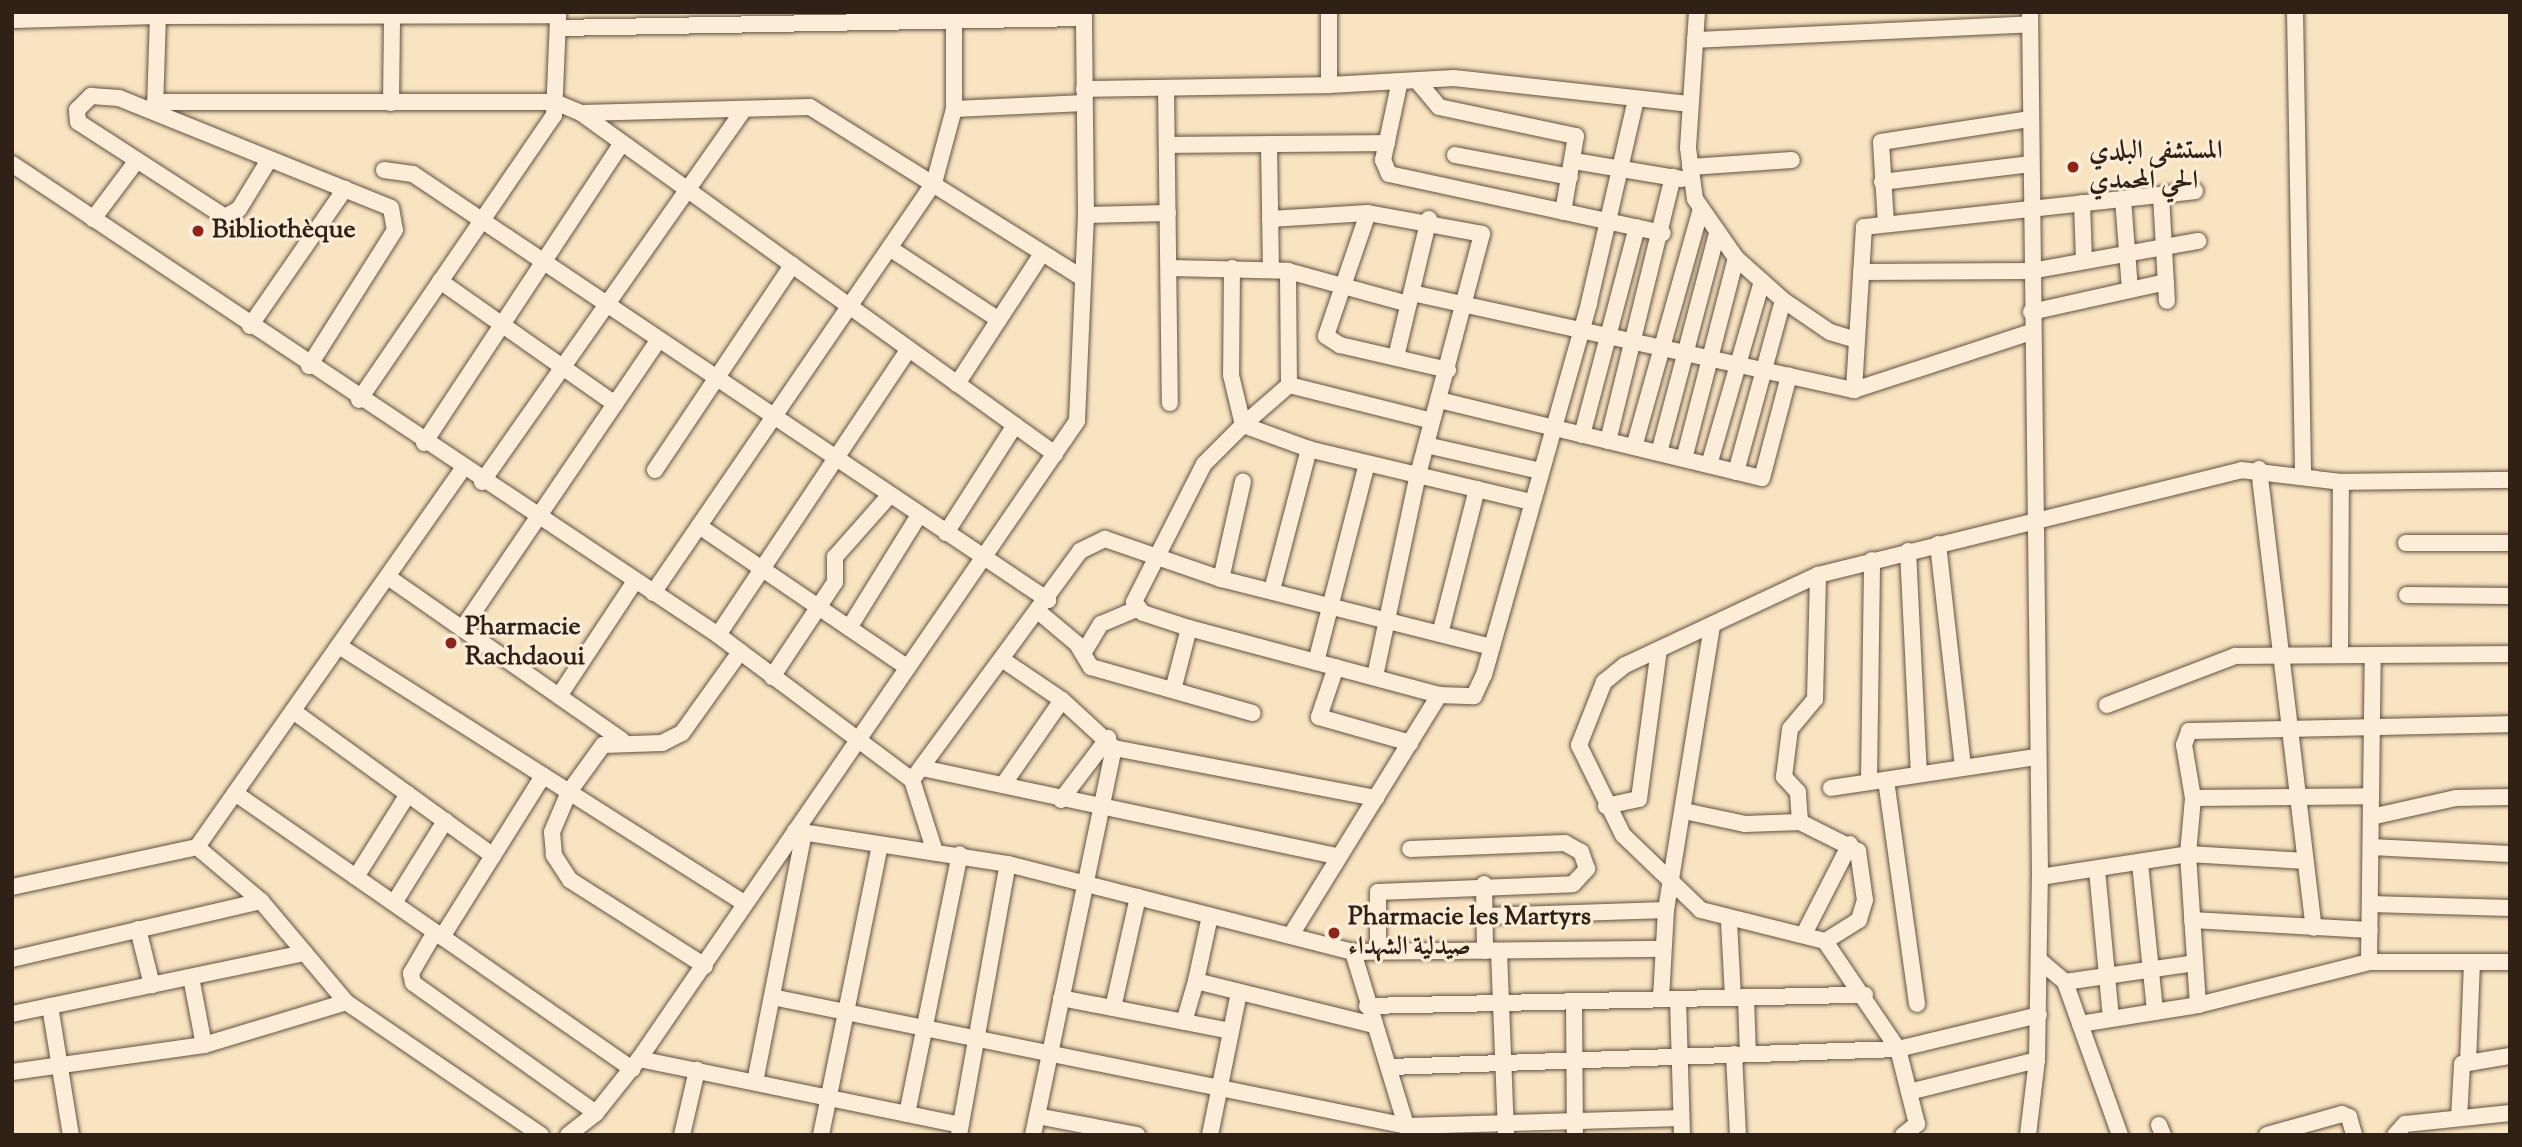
<!DOCTYPE html>
<meta charset="utf-8">
<style>
body{margin:0}
#map{position:relative;width:2522px;height:1147px;overflow:hidden;background:#f9e4c2;font-family:"Sorts Mill Goudy",Amiri,serif}
div>[style]{position:absolute}
[style*='--x']{left:calc(var(--x)*1px);top:calc(var(--y)*1px);width:calc(var(--w)*1px);rotate:calc(var(--a)*1deg)}
.roads{filter:drop-shadow(0 0 2px #625240) drop-shadow(0 0 2px #625240)}
.minor>*{height:16px;margin:-8px;padding:0 8px;transform-origin:8px;border-radius:8px;background:#fbedd7}
.dots>*{width:19px;height:19px;translate:-50% -50%;box-sizing:border-box;border:4px solid #fbedd7;border-radius:50%}
span{translate:-50% -50%;white-space:nowrap;text-align:center;line-height:1.15;-webkit-text-stroke:6px #fbedd7;paint-order:stroke}
.poi-label{font-size:26px;color:#2f2115;font-weight:700}
.left{translate:0 -50%;text-align:left}
.frame{position:absolute;inset:0;border:14px solid #2f2115;pointer-events:none}
</style>
<div id="map">
<div class="roads">
<div class="minor">
<div style="--x:1329;--y:12;--w:73;--a:90"></div>
<div style="--x:1329;--y:85;--w:125;--a:-3.2"></div>
<div style="--x:1454;--y:78;--w:238;--a:6.3"></div>
<div style="--x:1697;--y:12;--w:136;--a:93.8"></div>
<div style="--x:1688;--y:148;--w:51;--a:82.2"></div>
<div style="--x:1695;--y:199;--w:72;--a:55.2"></div>
<div style="--x:1736;--y:258;--w:63;--a:41.8"></div>
<div style="--x:1783;--y:300;--w:57;--a:34.2"></div>
<div style="--x:1830;--y:332;--w:28;--a:17"></div>
<div style="--x:2295;--y:12;--w:465;--a:89"></div>
<div style="--x:12;--y:20;--w:146;--a:-1.6"></div>
<div style="--x:558;--y:28;--w:526;--a:-1.09"></div>
<div style="--x:1695;--y:40;--w:334;--a:-2.7"></div>
<div style="--x:1419;--y:83;--w:31;--a:50"></div>
<div style="--x:1439;--y:107;--w:140;--a:12"></div>
<div style="--x:1576;--y:136;--w:77;--a:99.7"></div>
<div style="--x:1399;--y:85;--w:77;--a:102"></div>
<div style="--x:1383;--y:160;--w:15;--a:67"></div>
<div style="--x:1389;--y:174;--w:280;--a:12.2"></div>
<div style="--x:1166;--y:88;--w:315;--a:89.3"></div>
<div style="--x:1084;--y:89;--w:245;--a:-0.9"></div>
<div style="--x:155;--y:102;--w:400;--a:0"></div>
<div style="--x:555;--y:102;--w:28;--a:23"></div>
<div style="--x:581;--y:113;--w:229;--a:-1.5"></div>
<div style="--x:810;--y:107;--w:322;--a:32.1"></div>
<div style="--x:391;--y:103;--w:85;--a:-89.3"></div>
<div style="--x:954;--y:109;--w:130;--a:-2.6"></div>
<div style="--x:155;--y:110;--w:94;--a:-88.2"></div>
<div style="--x:158;--y:16;--w:400;--a:-0.1"></div>
<div style="--x:581;--y:113;--w:584;--a:35.73"></div>
<div style="--x:1269;--y:144;--w:123;--a:89.1"></div>
<div style="--x:1167;--y:145;--w:220;--a:-0.5"></div>
<div style="--x:1455;--y:155;--w:117;--a:10.8"></div>
<div style="--x:269;--y:160;--w:57;--a:121.5"></div>
<div style="--x:239;--y:209;--w:16;--a:150"></div>
<div style="--x:225;--y:217;--w:175;--a:-147.1"></div>
<div style="--x:78;--y:122;--w:12;--a:-95"></div>
<div style="--x:77;--y:110;--w:20;--a:-45"></div>
<div style="--x:91;--y:96;--w:28;--a:4"></div>
<div style="--x:119;--y:98;--w:293;--a:22"></div>
<div style="--x:391;--y:208;--w:22;--a:80"></div>
<div style="--x:395;--y:230;--w:161;--a:122.3"></div>
<div style="--x:1574;--y:161;--w:109;--a:9.5"></div>
<div style="--x:12;--y:164;--w:849;--a:33.71"></div>
<div style="--x:718;--y:635;--w:242;--a:36.8"></div>
<div style="--x:912;--y:780;--w:76;--a:72.3"></div>
<div style="--x:1690;--y:167;--w:102;--a:-3.9"></div>
<div style="--x:384;--y:170;--w:29;--a:8"></div>
<div style="--x:413;--y:174;--w:765;--a:33.86"></div>
<div style="--x:1882;--y:182;--w:150;--a:-6.9"></div>
<div style="--x:2161;--y:195;--w:106;--a:86.8"></div>
<div style="--x:2123;--y:199;--w:91;--a:85.6"></div>
<div style="--x:2082;--y:203;--w:58;--a:88"></div>
<div style="--x:1368;--y:213;--w:116;--a:10.4"></div>
<div style="--x:1482;--y:234;--w:248;--a:104.9"></div>
<div style="--x:1418;--y:474;--w:208;--a:102"></div>
<div style="--x:1086;--y:215;--w:82;--a:-1.4"></div>
<div style="--x:93;--y:219;--w:70;--a:-53.1"></div>
<div style="--x:1270;--y:219;--w:98;--a:-3.5"></div>
<div style="--x:1368;--y:213;--w:130;--a:108.9"></div>
<div style="--x:1326;--y:336;--w:17;--a:33"></div>
<div style="--x:1340;--y:345;--w:111;--a:13"></div>
<div style="--x:1886;--y:224;--w:82;--a:-93.5"></div>
<div style="--x:1881;--y:142;--w:151;--a:-8.8"></div>
<div style="--x:891;--y:249;--w:129;--a:33.3"></div>
<div style="--x:1169;--y:268;--w:119;--a:1.4"></div>
<div style="--x:1288;--y:271;--w:114;--a:89.5"></div>
<div style="--x:1232;--y:268;--w:107;--a:90.5"></div>
<div style="--x:1231;--y:375;--w:51;--a:76.5"></div>
<div style="--x:1243;--y:425;--w:61;--a:-41"></div>
<div style="--x:1288;--y:271;--w:125;--a:15.3"></div>
<div style="--x:1861;--y:272;--w:170;--a:-0.3"></div>
<div style="--x:2031;--y:271;--w:170;--a:-10.2"></div>
<div style="--x:440;--y:281;--w:214;--a:35.1"></div>
<div style="--x:1412;--y:293;--w:453;--a:12.4"></div>
<div style="--x:1854;--y:390;--w:186;--a:-18.1"></div>
<div style="--x:2031;--y:312;--w:138;--a:-12.5"></div>
<div style="--x:250;--y:326;--w:167;--a:-55.3"></div>
<div style="--x:1396;--y:357;--w:142;--a:-76.6"></div>
<div style="--x:957;--y:384;--w:154;--a:-56.9"></div>
<div style="--x:1289;--y:385;--w:147;--a:14.1"></div>
<div style="--x:1854;--y:390;--w:163;--a:-86.5"></div>
<div style="--x:1864;--y:227;--w:333;--a:-6.2"></div>
<div style="--x:359;--y:400;--w:345;--a:-55.6"></div>
<div style="--x:554;--y:115;--w:97;--a:-87.6"></div>
<div style="--x:1439;--y:400;--w:332;--a:13.6"></div>
<div style="--x:1762;--y:478;--w:106;--a:-75.2"></div>
<div style="--x:1582;--y:435;--w:215;--a:-75.2"></div>
<div style="--x:1608;--y:441;--w:272;--a:-76.2"></div>
<div style="--x:424;--y:443;--w:359;--a:-56.6"></div>
<div style="--x:1426;--y:445;--w:117;--a:12.8"></div>
<div style="--x:1634;--y:447;--w:247;--a:-74.3"></div>
<div style="--x:1659;--y:453;--w:228;--a:-75.2"></div>
<div style="--x:1684;--y:459;--w:208;--a:-75.5"></div>
<div style="--x:1709;--y:465;--w:191;--a:-73.9"></div>
<div style="--x:2259;--y:469;--w:462;--a:83.2"></div>
<div style="--x:655;--y:470;--w:247;--a:-56.2"></div>
<div style="--x:1736;--y:472;--w:178;--a:-74.7"></div>
<div style="--x:482;--y:482;--w:454;--a:-54.9"></div>
<div style="--x:1531;--y:502;--w:228;--a:-166.6"></div>
<div style="--x:1309;--y:449;--w:70;--a:-160"></div>
<div style="--x:1243;--y:425;--w:55;--a:135"></div>
<div style="--x:1204;--y:464;--w:155;--a:116.9"></div>
<div style="--x:1134;--y:602;--w:14;--a:51"></div>
<div style="--x:1143;--y:613;--w:48;--a:18.1"></div>
<div style="--x:1189;--y:628;--w:259;--a:15"></div>
<div style="--x:1439;--y:695;--w:35;--a:2"></div>
<div style="--x:1474;--y:696;--w:23;--a:-65"></div>
<div style="--x:1484;--y:675;--w:387;--a:-74.2"></div>
<div style="--x:1589;--y:303;--w:209;--a:-77"></div>
<div style="--x:699;--y:526;--w:249;--a:34.2"></div>
<div style="--x:946;--y:533;--w:128;--a:-57.4"></div>
<div style="--x:2406;--y:543;--w:104;--a:0"></div>
<div style="--x:1938;--y:544;--w:225;--a:83.6"></div>
<div style="--x:1908;--y:551;--w:223;--a:87.2"></div>
<div style="--x:388;--y:577;--w:285;--a:34.9"></div>
<div style="--x:1221;--y:579;--w:100;--a:-77.3"></div>
<div style="--x:1272;--y:590;--w:146;--a:-75.3"></div>
<div style="--x:653;--y:593;--w:497;--a:-55.6"></div>
<div style="--x:934;--y:183;--w:77;--a:-74.9"></div>
<div style="--x:954;--y:109;--w:87;--a:-90"></div>
<div style="--x:2407;--y:595;--w:103;--a:0.6"></div>
<div style="--x:1039;--y:612;--w:50;--a:40.1"></div>
<div style="--x:1077;--y:644;--w:27;--a:59"></div>
<div style="--x:1091;--y:667;--w:168;--a:15.9"></div>
<div style="--x:849;--y:628;--w:133;--a:-58.2"></div>
<div style="--x:462;--y:629;--w:348;--a:-55.8"></div>
<div style="--x:1440;--y:634;--w:150;--a:-75.7"></div>
<div style="--x:718;--y:635;--w:344;--a:-56.3"></div>
<div style="--x:339;--y:646;--w:480;--a:32.4"></div>
<div style="--x:1084;--y:652;--w:33;--a:-59"></div>
<div style="--x:1101;--y:624;--w:39;--a:-23"></div>
<div style="--x:2340;--y:654;--w:172;--a:-89.7"></div>
<div style="--x:1003;--y:660;--w:71;--a:34.1"></div>
<div style="--x:1062;--y:700;--w:71;--a:42.7"></div>
<div style="--x:1114;--y:748;--w:267;--a:10.8"></div>
<div style="--x:1316;--y:662;--w:205;--a:-75.6"></div>
<div style="--x:1336;--y:667;--w:53;--a:108.8"></div>
<div style="--x:1319;--y:717;--w:95;--a:15.9"></div>
<div style="--x:772;--y:677;--w:114;--a:-56.4"></div>
<div style="--x:835;--y:582;--w:25;--a:-90"></div>
<div style="--x:835;--y:557;--w:81;--a:-48.5"></div>
<div style="--x:1173;--y:690;--w:64;--a:-75.5"></div>
<div style="--x:559;--y:696;--w:138;--a:-56.5"></div>
<div style="--x:2107;--y:705;--w:137;--a:-20.9"></div>
<div style="--x:2235;--y:656;--w:275;--a:-0.4"></div>
<div style="--x:293;--y:711;--w:247;--a:35.9"></div>
<div style="--x:922;--y:768;--w:426;--a:12"></div>
<div style="--x:912;--y:780;--w:284;--a:-53.7"></div>
<div style="--x:1080;--y:551;--w:28;--a:-26"></div>
<div style="--x:1105;--y:539;--w:123;--a:19"></div>
<div style="--x:1221;--y:579;--w:279;--a:14.1"></div>
<div style="--x:1886;--y:780;--w:226;--a:82.1"></div>
<div style="--x:1869;--y:781;--w:221;--a:-89.2"></div>
<div style="--x:1003;--y:785;--w:103;--a:-55.2"></div>
<div style="--x:1831;--y:788;--w:206;--a:-8.6"></div>
<div style="--x:235;--y:793;--w:484;--a:34.8"></div>
<div style="--x:2193;--y:798;--w:178;--a:-0.6"></div>
<div style="--x:1061;--y:800;--w:78;--a:-52.8"></div>
<div style="--x:1606;--y:806;--w:34;--a:-12"></div>
<div style="--x:1639;--y:799;--w:150;--a:-82.4"></div>
<div style="--x:1684;--y:811;--w:62;--a:12"></div>
<div style="--x:1745;--y:824;--w:55;--a:-2.1"></div>
<div style="--x:1800;--y:822;--w:65;--a:26.6"></div>
<div style="--x:1858;--y:851;--w:49;--a:81.9"></div>
<div style="--x:1865;--y:900;--w:21;--a:107"></div>
<div style="--x:1859;--y:920;--w:40;--a:148"></div>
<div style="--x:2371;--y:817;--w:87;--a:-12.6"></div>
<div style="--x:2456;--y:798;--w:54;--a:-1.1"></div>
<div style="--x:1800;--y:822;--w:30;--a:-94"></div>
<div style="--x:1798;--y:792;--w:21;--a:-133"></div>
<div style="--x:1784;--y:777;--w:48;--a:-82.9"></div>
<div style="--x:1790;--y:729;--w:39;--a:-50"></div>
<div style="--x:1815;--y:699;--w:124;--a:-88.6"></div>
<div style="--x:795;--y:831;--w:216;--a:8.8"></div>
<div style="--x:1008;--y:864;--w:356;--a:14.3"></div>
<div style="--x:1353;--y:952;--w:188;--a:73"></div>
<div style="--x:197;--y:847;--w:84;--a:40.2"></div>
<div style="--x:261;--y:901;--w:132;--a:49.9"></div>
<div style="--x:346;--y:1002;--w:236;--a:34.3"></div>
<div style="--x:2371;--y:847;--w:139;--a:2.9"></div>
<div style="--x:2140;--y:863;--w:149;--a:84.2"></div>
<div style="--x:2097;--y:870;--w:149;--a:84.6"></div>
<div style="--x:356;--y:877;--w:98;--a:-57.9"></div>
<div style="--x:2040;--y:877;--w:150;--a:-8.8"></div>
<div style="--x:2188;--y:854;--w:118;--a:3.4"></div>
<div style="--x:1484;--y:884;--w:67;--a:89.1"></div>
<div style="--x:12;--y:887;--w:189;--a:-12.2"></div>
<div style="--x:197;--y:847;--w:462;--a:-54.9"></div>
<div style="--x:394;--y:903;--w:97;--a:-58.1"></div>
<div style="--x:2370;--y:904;--w:140;--a:1.6"></div>
<div style="--x:1210;--y:916;--w:66;--a:102.2"></div>
<div style="--x:1196;--y:981;--w:183;--a:13.9"></div>
<div style="--x:1485;--y:916;--w:181;--a:-1.9"></div>
<div style="--x:2192;--y:920;--w:178;--a:3.2"></div>
<div style="--x:1729;--y:921;--w:77;--a:87"></div>
<div style="--x:138;--y:929;--w:58;--a:76"></div>
<div style="--x:435;--y:932;--w:48;--a:120.3"></div>
<div style="--x:411;--y:973;--w:10;--a:79"></div>
<div style="--x:413;--y:983;--w:224;--a:35.4"></div>
<div style="--x:1804;--y:934;--w:101;--a:-62.9"></div>
<div style="--x:1291;--y:935;--w:282;--a:-58.3"></div>
<div style="--x:442;--y:937;--w:190;--a:-57.9"></div>
<div style="--x:1499;--y:951;--w:184;--a:87.8"></div>
<div style="--x:1353;--y:952;--w:309;--a:-0.6"></div>
<div style="--x:1378;--y:952;--w:60;--a:-90"></div>
<div style="--x:1378;--y:892;--w:195;--a:-2.3"></div>
<div style="--x:1573;--y:884;--w:21;--a:-47"></div>
<div style="--x:1587;--y:869;--w:18;--a:-109"></div>
<div style="--x:1581;--y:852;--w:18;--a:-151"></div>
<div style="--x:1565;--y:843;--w:155;--a:177.8"></div>
<div style="--x:12;--y:959;--w:256;--a:-13.1"></div>
<div style="--x:2039;--y:960;--w:34;--a:40"></div>
<div style="--x:2065;--y:982;--w:45;--a:70.3"></div>
<div style="--x:2080;--y:1024;--w:120;--a:-9.1"></div>
<div style="--x:2198;--y:1005;--w:176;--a:-14.1"></div>
<div style="--x:2369;--y:962;--w:141;--a:0"></div>
<div style="--x:2369;--y:962;--w:307;--a:-89.3"></div>
<div style="--x:705;--y:966;--w:160;--a:-147.5"></div>
<div style="--x:570;--y:880;--w:30;--a:-123"></div>
<div style="--x:554;--y:855;--w:23;--a:-95"></div>
<div style="--x:552;--y:832;--w:43;--a:-67"></div>
<div style="--x:569;--y:792;--w:58;--a:-54.1"></div>
<div style="--x:603;--y:745;--w:59;--a:-1.9"></div>
<div style="--x:662;--y:743;--w:22;--a:-27"></div>
<div style="--x:682;--y:733;--w:100;--a:-54.4"></div>
<div style="--x:191;--y:977;--w:69;--a:79.2"></div>
<div style="--x:2065;--y:982;--w:131;--a:-8.3"></div>
<div style="--x:772;--y:997;--w:648;--a:11.48"></div>
<div style="--x:1407;--y:1126;--w:274;--a:-1.7"></div>
<div style="--x:1061;--y:998;--w:173;--a:11"></div>
<div style="--x:1746;--y:998;--w:56;--a:88"></div>
<div style="--x:1661;--y:999;--w:89;--a:-86.8"></div>
<div style="--x:1666;--y:910;--w:289;--a:-80.8"></div>
<div style="--x:1678;--y:999;--w:136;--a:88.3"></div>
<div style="--x:1574;--y:1001;--w:134;--a:89.6"></div>
<div style="--x:2198;--y:1005;--w:151;--a:-93.8"></div>
<div style="--x:2188;--y:854;--w:56;--a:-84.9"></div>
<div style="--x:2193;--y:798;--w:54;--a:-99.6"></div>
<div style="--x:2184;--y:745;--w:15;--a:-70"></div>
<div style="--x:2189;--y:731;--w:321;--a:-1.2"></div>
<div style="--x:50;--y:1006;--w:131;--a:80.8"></div>
<div style="--x:1367;--y:1006;--w:498;--a:-1.3"></div>
<div style="--x:1113;--y:1008;--w:114;--a:-77.3"></div>
<div style="--x:12;--y:1014;--w:299;--a:-11.8"></div>
<div style="--x:1184;--y:1022;--w:43;--a:-73.7"></div>
<div style="--x:2080;--y:1024;--w:118;--a:70.2"></div>
<div style="--x:1734;--y:1054;--w:81;--a:87.2"></div>
<div style="--x:639;--y:1059;--w:328;--a:11.6"></div>
<div style="--x:2468;--y:1062;--w:100;--a:-87.7"></div>
<div style="--x:1390;--y:1067;--w:508;--a:-2.03"></div>
<div style="--x:1898;--y:1049;--w:145;--a:-13.6"></div>
<div style="--x:12;--y:1072;--w:194;--a:-8"></div>
<div style="--x:204;--y:1045;--w:148;--a:-16.8"></div>
<div style="--x:755;--y:1082;--w:255;--a:-78.9"></div>
<div style="--x:1909;--y:1092;--w:132;--a:-14"></div>
<div style="--x:907;--y:1114;--w:265;--a:-78.5"></div>
<div style="--x:1037;--y:1116;--w:102;--a:10.8"></div>
<div style="--x:2459;--y:1118;--w:54;--a:-86.8"></div>
<div style="--x:2462;--y:1064;--w:49;--a:-9.5"></div>
<div style="--x:2159;--y:1125;--w:11;--a:68"></div>
<div style="--x:568;--y:1135;--w:36;--a:-38"></div>
<div style="--x:596;--y:1113;--w:69;--a:-51.5"></div>
<div style="--x:639;--y:1059;--w:774;--a:-55.53"></div>
<div style="--x:1077;--y:421;--w:206;--a:-87.5"></div>
<div style="--x:1086;--y:215;--w:203;--a:-90.6"></div>
<div style="--x:682;--y:1135;--w:67;--a:-77"></div>
<div style="--x:821;--y:1135;--w:296;--a:-78.5"></div>
<div style="--x:959;--y:1135;--w:275;--a:-79.8"></div>
<div style="--x:1033;--y:1135;--w:395;--a:-78.2"></div>
<div style="--x:1210;--y:1135;--w:146;--a:-78.5"></div>
<div style="--x:1903;--y:1135;--w:18;--a:-38"></div>
<div style="--x:1917;--y:1124;--w:77;--a:-104.2"></div>
<div style="--x:1898;--y:1049;--w:130;--a:-124.1"></div>
<div style="--x:1825;--y:941;--w:128;--a:-166"></div>
<div style="--x:1701;--y:910;--w:108;--a:-136.1"></div>
<div style="--x:1623;--y:835;--w:100;--a:-116.1"></div>
<div style="--x:1579;--y:745;--w:68;--a:-68.4"></div>
<div style="--x:1604;--y:682;--w:27;--a:-39"></div>
<div style="--x:1625;--y:665;--w:213;--a:-25"></div>
<div style="--x:1818;--y:575;--w:436;--a:-13.9"></div>
<div style="--x:2241;--y:470;--w:101;--a:6.8"></div>
<div style="--x:2341;--y:482;--w:169;--a:-0.7"></div>
<div style="--x:2028;--y:1135;--w:76;--a:-83.2"></div>
<div style="--x:2037;--y:1060;--w:183;--a:-89.1"></div>
<div style="--x:2040;--y:877;--w:865;--a:-90.66"></div>
<div style="--x:2267;--y:1135;--w:78;--a:-15.6"></div>
<div style="--x:2342;--y:1114;--w:8;--a:23"></div>
<div style="--x:2349;--y:1117;--w:19;--a:74"></div>
<div style="--x:2395;--y:1135;--w:15;--a:-48"></div>
<div style="--x:2405;--y:1124;--w:106;--a:-6"></div>
</div>
</div>
<div class="dots">
<div style="left:2073px;top:167px;background:#8f2418"></div>
<div style="left:198px;top:231px;background:#8f2418"></div>
<div style="left:451px;top:643px;background:#8f2418"></div>
<div style="left:1334px;top:933px;background:#8f2418"></div>
</div>
<div class="poi-label">
<span class="left" style="left:2089px;top:167px">المستشفى البلدي<br>الحي المحمدي</span>
<span class="left" style="left:212px;top:231px">Bibliothèque</span>
<span class="left" style="left:465px;top:643px">Pharmacie<br>Rachdaoui</span>
<span class="left" style="left:1348px;top:933px">Pharmacie les Martyrs<br>صيدلية الشهداء</span>
</div>
<div class="frame"></div>
</div>
